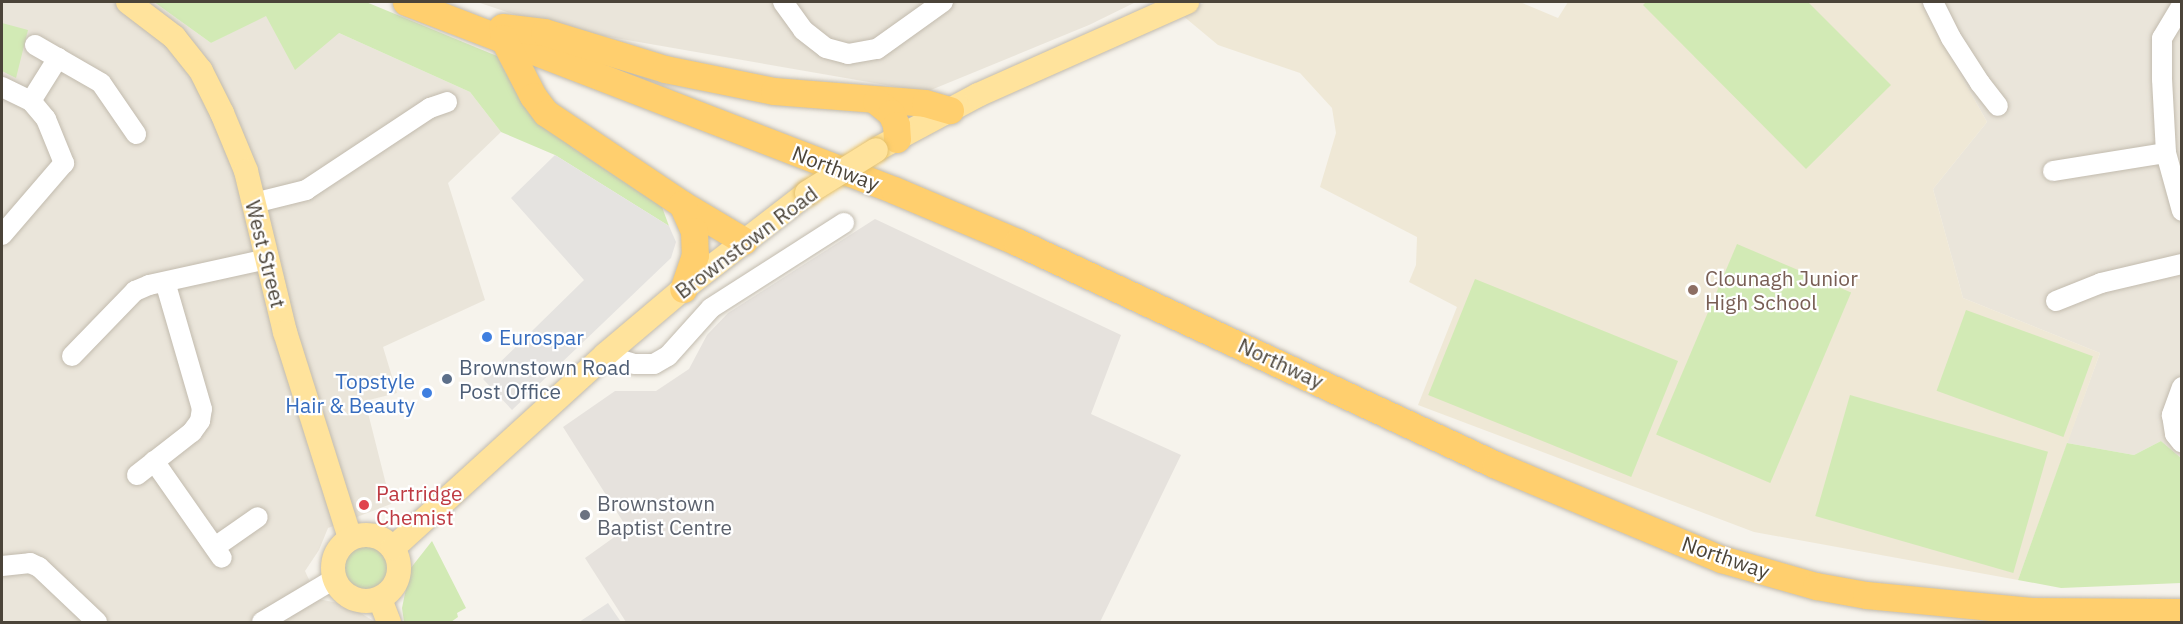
<!DOCTYPE html>
<style>
body{margin:0}
#map{position:relative;width:2183px;height:624px;overflow:hidden;background:#f6f3ec;font-family:"IBM Plex Sans",sans-serif}
div>[style]{position:absolute}
[style*='--x']{left:calc(var(--x)*1px);top:calc(var(--y)*1px);width:calc(var(--w)*1px);rotate:calc(var(--a)*1deg)}
.residential>*{inset:0;background:#eae5da}
.industrial>*{inset:0;background:#e6e2dd}
.education>*{inset:0;background:#efe8d6}
.green>*{inset:0;background:#d2eab5;transform-origin:0 0}
.round{border-radius:50%}
.parking>*{inset:0;background:#e5e3e0}
.roads{filter:drop-shadow(0 0 2px #c2bbae) drop-shadow(0 0 2px #c2bbae)}
.minor>*{height:20px;margin:-10px;padding:0 10px;transform-origin:10px;border-radius:10px;background:#fff}
.major>*{height:24px;margin:-12px;padding:0 12px;transform-origin:12px;border-radius:12px;background:#ffe39c}
.major>.ring{margin:-12px;padding:0;box-sizing:content-box;background:none;border:24px solid #ffe39c;border-radius:50%}
.highway>*{height:27px;margin:-13.5px;padding:0 13.5px;transform-origin:13.5px;border-radius:13.5px;background:#ffcf6e}
.bridges{filter:drop-shadow(0 0 2px #e6c16a) drop-shadow(0 0 2px #e6c16a)}
.major-bridge>*{height:24px;margin:-12px;padding:0 12px;transform-origin:12px;border-radius:12px;background:#ffe39c}
.dots>*{width:16px;height:16px;translate:-50% -50%;box-sizing:border-box;border:3px solid #fff;border-radius:50%}
span{translate:-50% -50%;white-space:nowrap;text-align:center;line-height:1.15;-webkit-text-stroke:4.5px #fff;paint-order:stroke}
.street-label{font-size:21px;color:#4b4439}
.education-label{font-size:21px;color:#785e54}
.left{translate:0 -50%;text-align:left}
.shop-label{font-size:21px;color:#366cbe}
.right{translate:-100% -50%;text-align:right}
.service-label{font-size:21px;color:#4e5e75}
.health-label{font-size:21px;color:#be3a42}
.worship-label{font-size:21px;color:#5b616d}
.frame{position:absolute;inset:0;border:3px solid #4b4439;pointer-events:none}
</style>
<div id="map">
<div class="residential">
<div style="clip-path:polygon(2px 2px,154px 2px,211px 43px,266px 15px,339px 33px,470px 92px,501px 132px,448px 183px,485px 300px,383px 347px,397px 393px,365px 401px,391px 504px,328px 528px,319px 550px,305px 571px,318px 599px,348px 605px,375px 622px,2px 622px)"></div>
<div style="clip-path:polygon(477px 2px,1136px 2px,1089px 25px,926px 92px,552px 27px)"></div>
<div style="clip-path:polygon(1920px 2px,2181px 2px,2181px 458px,2161px 441px,2134px 455px,2067px 443px,2100px 353px,1963px 298px,1933px 189px,1987px 122px)"></div>
</div>
<div class="industrial">
<div style="clip-path:polygon(875px 219px,1121px 335px,1091px 414px,1181px 455px,1100px 622px,626px 622px,585px 558px,627px 528px,563px 427px,615px 391px,656px 391px,689px 369px,707px 335px,728px 313px)"></div>
</div>
<div class="education">
<div style="clip-path:polygon(1205px 2px,1520px 2px,1558px 18px,1568px 2px,1920px 2px,1987px 122px,1933px 189px,1963px 298px,2100px 353px,2018px 580px,1754px 532px,1418px 405px,1457px 307px,1409px 282px,1416px 265px,1417px 237px,1320px 187px,1336px 133px,1332px 108px,1300px 73px,1218px 45px,1182px 15px)"></div>
</div>
<div class="green">
<div style="clip-path:polygon(154px 2px,366px 2px,497px 56px,523px 105px,573px 148px,662px 207px,669px 226px,555px 155px,501px 132px,470px 92px,339px 33px,295px 70px,266px 16px,211px 43px)"></div>
<div style="clip-path:polygon(1646px 2px,1808px 2px,1891px 85px,1806px 169px,1643px 5px)"></div>
<div style="clip-path:polygon(2px 23px,28px 30px,16px 78px,2px 71px)"></div>
<div style="left:1737px;top:244px;width:124px;height:207px;rotate:23deg"></div>
<div style="left:1475px;top:279px;width:219px;height:125px;rotate:22deg"></div>
<div style="left:1966px;top:310px;width:135px;height:86px;rotate:20deg"></div>
<div style="left:1850px;top:395px;width:206px;height:126px;rotate:16deg"></div>
<div style="clip-path:polygon(2161px 441px,2181px 458px,2181px 583px,2061px 588px,2018px 580px,2067px 443px,2134px 455px)"></div>
<div style="clip-path:polygon(432px 541px,466px 608px,457px 613px,458px 617px,451px 622px,404px 622px,402px 608px,410px 569px)"></div>
<div class="round" style="left:340px;top:542px;width:48px;height:48px"></div>
</div>
<div class="parking">
<div style="clip-path:polygon(555px 155px,669px 226px,676px 242px,671px 258px,512px 410px,483px 379px,584px 280px,511px 198px)"></div>
<div style="clip-path:polygon(608px 603px,621px 622px,579px 622px)"></div>
</div>
<div class="roads">
<div class="minor">
<div style="--x:783;--y:2;--w:34;--a:54"></div>
<div style="--x:803;--y:30;--w:29;--a:38"></div>
<div style="--x:826;--y:48;--w:23;--a:15"></div>
<div style="--x:848;--y:54;--w:29;--a:-10"></div>
<div style="--x:877;--y:49;--w:81;--a:-35.5"></div>
<div style="--x:1933;--y:2;--w:40;--a:63.4"></div>
<div style="--x:1951;--y:38;--w:54;--a:57.2"></div>
<div style="--x:1980;--y:83;--w:29;--a:52"></div>
<div style="--x:2182;--y:5;--w:39;--a:121"></div>
<div style="--x:2162;--y:38;--w:41;--a:90"></div>
<div style="--x:2162;--y:79;--w:74;--a:86.9"></div>
<div style="--x:2166;--y:153;--w:60;--a:74.6"></div>
<div style="--x:35;--y:45;--w:76;--a:29.9"></div>
<div style="--x:101;--y:83;--w:62;--a:55.5"></div>
<div style="--x:2;--y:87;--w:32;--a:26"></div>
<div style="--x:31;--y:101;--w:23;--a:50"></div>
<div style="--x:46;--y:119;--w:48;--a:67.8"></div>
<div style="--x:64;--y:163;--w:95;--a:130.7"></div>
<div style="--x:31;--y:101;--w:51;--a:-57.9"></div>
<div style="--x:2053;--y:171;--w:114;--a:-9.1"></div>
<div style="--x:254;--y:203;--w:54;--a:-14"></div>
<div style="--x:306;--y:190;--w:149;--a:-33.5"></div>
<div style="--x:430;--y:108;--w:18;--a:-19"></div>
<div style="--x:2056;--y:301;--w:48;--a:-21.8"></div>
<div style="--x:2101;--y:283;--w:83;--a:-13.2"></div>
<div style="--x:605;--y:355;--w:30;--a:17"></div>
<div style="--x:634;--y:364;--w:20;--a:0"></div>
<div style="--x:654;--y:364;--w:16;--a:-30"></div>
<div style="--x:668;--y:356;--w:64;--a:-48.1"></div>
<div style="--x:711;--y:308;--w:158;--a:-32.6"></div>
<div style="--x:72;--y:356;--w:91;--a:-45.9"></div>
<div style="--x:135;--y:291;--w:15;--a:-23"></div>
<div style="--x:149;--y:285;--w:121;--a:-12.4"></div>
<div style="--x:2182;--y:387;--w:30;--a:110"></div>
<div style="--x:2172;--y:415;--w:19;--a:81"></div>
<div style="--x:2175;--y:434;--w:11;--a:52"></div>
<div style="--x:154;--y:461;--w:118;--a:55"></div>
<div style="--x:137;--y:475;--w:70;--a:-38"></div>
<div style="--x:192;--y:432;--w:14;--a:-54"></div>
<div style="--x:200;--y:421;--w:12;--a:-81"></div>
<div style="--x:202;--y:409;--w:132;--a:-106.2"></div>
<div style="--x:215;--y:547;--w:52;--a:-34.9"></div>
<div style="--x:2;--y:566;--w:28;--a:-6"></div>
<div style="--x:30;--y:563;--w:10;--a:24"></div>
<div style="--x:39;--y:567;--w:80;--a:43.5"></div>
<div style="--x:262;--y:622;--w:84;--a:-30.8"></div>
</div>
<div class="major">
<div style="--x:128;--y:2;--w:58;--a:37.3"></div>
<div style="--x:174;--y:37;--w:43;--a:51.5"></div>
<div style="--x:201;--y:71;--w:47;--a:63.4"></div>
<div style="--x:222;--y:113;--w:63;--a:67.5"></div>
<div style="--x:246;--y:171;--w:166;--a:76.4"></div>
<div style="--x:285;--y:332;--w:216;--a:72.5"></div>
<div style="--x:881;--y:147;--w:110;--a:-28.2"></div>
<div style="--x:978;--y:95;--w:229;--a:-24"></div>
<div class="ring" style="left:333px;top:535px;width:42px;height:42px"></div>
<div style="--x:393;--y:548;--w:287;--a:-42.3"></div>
<div style="--x:605;--y:355;--w:102;--a:-40.2"></div>
<div style="--x:683;--y:289;--w:157;--a:-37.7"></div>
<div style="--x:380;--y:599;--w:25;--a:69"></div>
</div>
<div class="highway">
<div style="--x:406;--y:2;--w:523;--a:21.07"></div>
<div style="--x:894;--y:190;--w:134;--a:22.9"></div>
<div style="--x:1017;--y:242;--w:528;--a:24.96"></div>
<div style="--x:1496;--y:465;--w:244;--a:22.7"></div>
<div style="--x:1721;--y:559;--w:99;--a:15.9"></div>
<div style="--x:1816;--y:586;--w:51;--a:10.2"></div>
<div style="--x:1866;--y:595;--w:166;--a:5.5"></div>
<div style="--x:2031;--y:611;--w:151;--a:0.4"></div>
<div style="--x:502;--y:27;--w:42;--a:6.8"></div>
<div style="--x:544;--y:32;--w:127;--a:17"></div>
<div style="--x:665;--y:69;--w:111;--a:11.4"></div>
<div style="--x:774;--y:91;--w:151;--a:4.5"></div>
<div style="--x:925;--y:103;--w:26;--a:16"></div>
<div style="--x:503;--y:38;--w:65;--a:62.7"></div>
<div style="--x:533;--y:96;--w:21;--a:53"></div>
<div style="--x:546;--y:113;--w:164;--a:33.8"></div>
<div style="--x:682;--y:204;--w:72;--a:30.8"></div>
<div style="--x:876;--y:101;--w:19;--a:39"></div>
<div style="--x:891;--y:113;--w:13;--a:67"></div>
<div style="--x:896;--y:125;--w:14;--a:86"></div>
<div style="--x:682;--y:204;--w:30;--a:66"></div>
<div style="--x:694;--y:231;--w:24;--a:88"></div>
<div style="--x:695;--y:255;--w:36;--a:109"></div>
</div>
</div>
<div class="bridges">
<div class="major-bridge">
<div style="--x:807;--y:193;--w:81;--a:-31.9"></div>
</div>
</div>
<div class="dots">
<div style="left:1693px;top:290px;background:#8d6e63"></div>
<div style="left:487px;top:337px;background:#3f7fe0"></div>
<div style="left:447px;top:379px;background:#5c6f8a"></div>
<div style="left:427px;top:393px;background:#3f7fe0"></div>
<div style="left:364px;top:505px;background:#e0444e"></div>
<div style="left:585px;top:515px;background:#6b7280"></div>
</div>
<div class="street-label">
<span style="left:836px;top:168px;rotate:21deg">Northway</span>
<span style="left:746px;top:242px;rotate:-37deg">Brownstown Road</span>
<span style="left:266px;top:254px;rotate:76deg">West Street</span>
<span style="left:1281px;top:363px;rotate:25deg">Northway</span>
<span style="left:1726px;top:557px;rotate:19deg">Northway</span>
</div>
<div class="education-label">
<span class="left" style="left:1705px;top:290px">Clounagh Junior<br>High School</span>
</div>
<div class="shop-label">
<span class="left" style="left:499px;top:337px">Eurospar</span>
<span class="right" style="left:415px;top:393px">Topstyle<br>Hair &amp; Beauty</span>
</div>
<div class="service-label">
<span class="left" style="left:459px;top:379px">Brownstown Road<br>Post Office</span>
</div>
<div class="health-label">
<span class="left" style="left:376px;top:505px">Partridge<br>Chemist</span>
</div>
<div class="worship-label">
<span class="left" style="left:597px;top:515px">Brownstown<br>Baptist Centre</span>
</div>
<div class="frame"></div>
</div>
